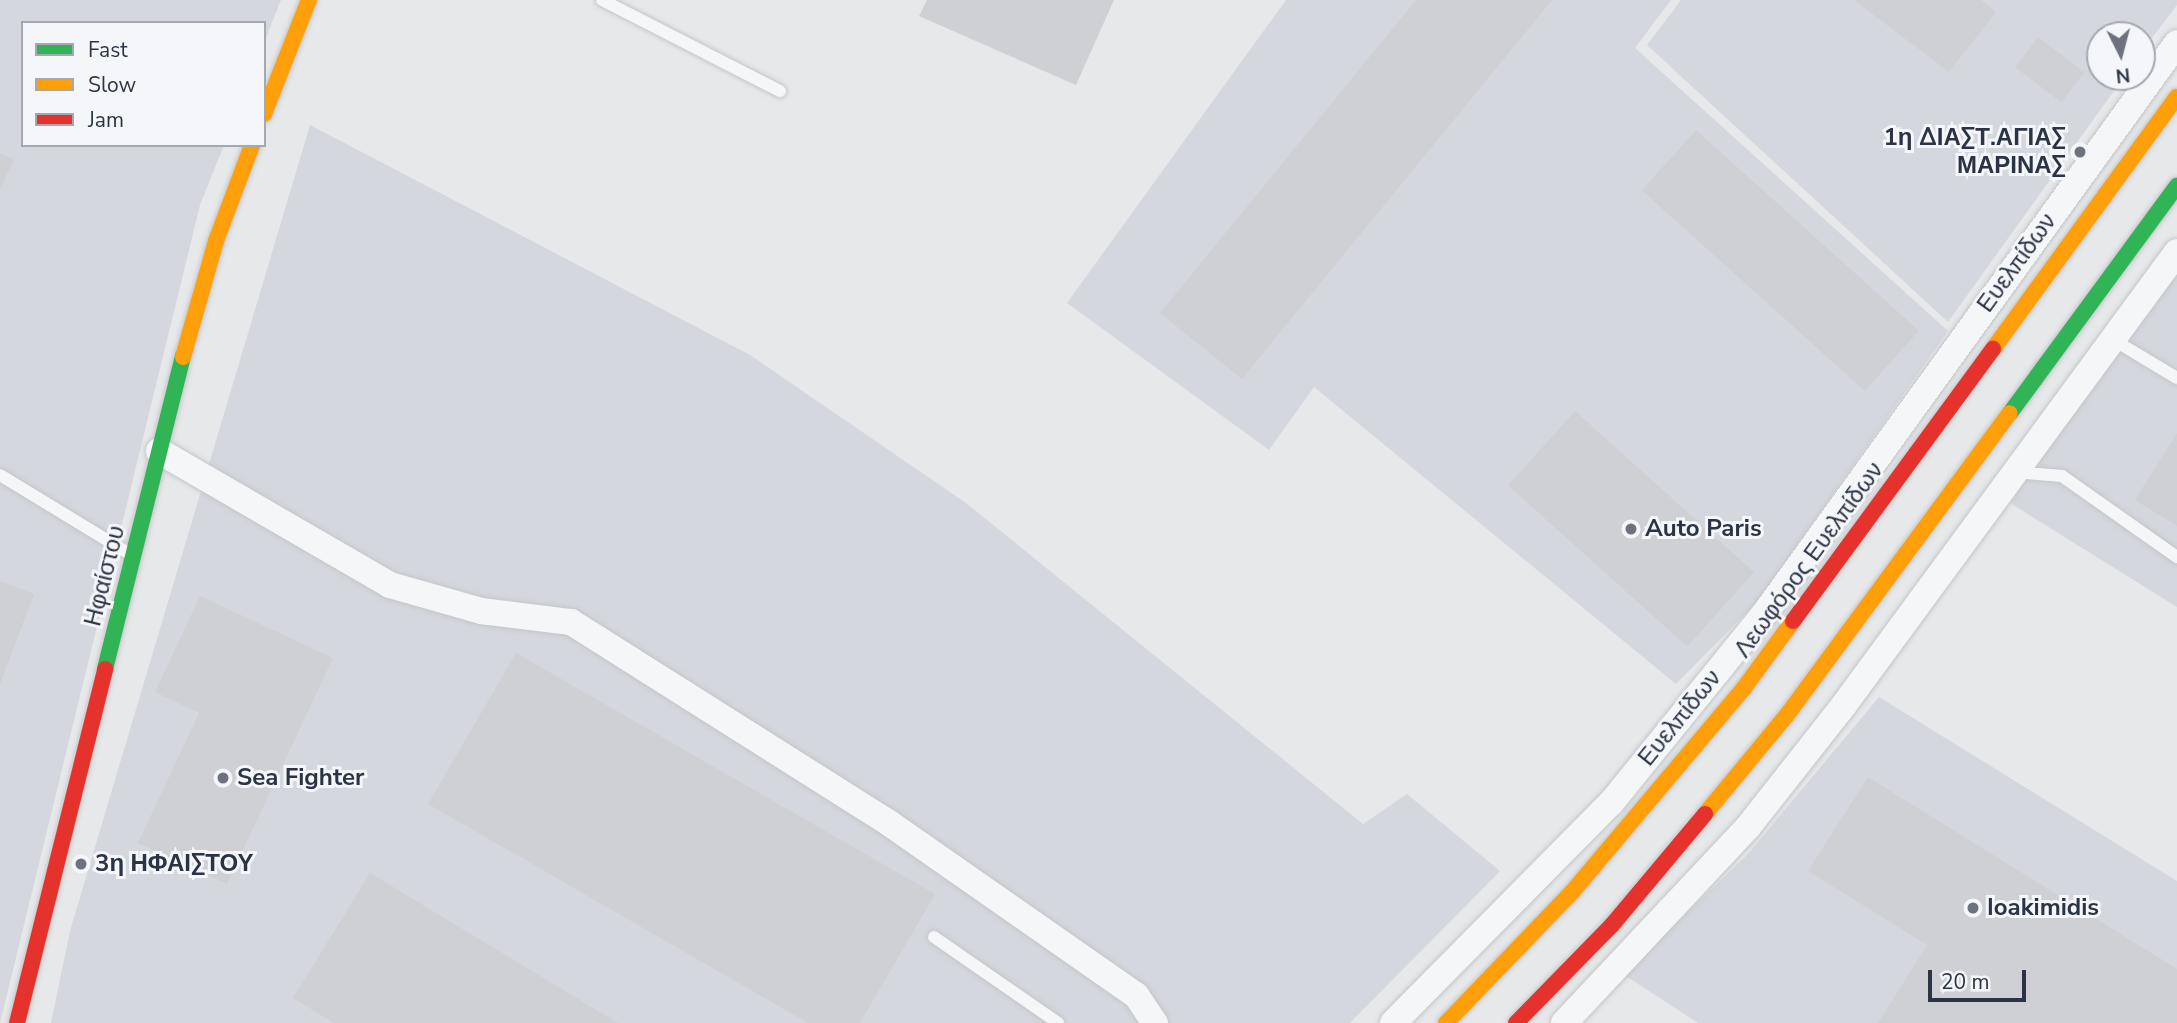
<!DOCTYPE html>
<meta charset="utf-8">
<style>
body{margin:0}
#map{position:relative;width:2177px;height:1023px;overflow:hidden;background:#e6e8ea;font-family:"Nunito Sans",sans-serif}
div>[style]{position:absolute}
[style*='--x']{left:calc(var(--x)*1px);top:calc(var(--y)*1px);width:calc(var(--w)*1px);rotate:calc(var(--a)*1deg)}
.built>*{inset:0;background:#d4d7dd}
.building>*{inset:0;background:#ced0d3;transform-origin:0 0}
.roads{filter:drop-shadow(0 0 2px #c4c6c8) drop-shadow(0 0 2px #c4c6c8)}
.lane>*{height:12px;margin:-6px;padding:0 6px;transform-origin:6px;border-radius:6px;background:#f5f6f7}
.street>*{height:26px;margin:-13px;padding:0 13px;transform-origin:13px;border-radius:13px;background:#f5f6f7}
.fast>*{height:16px;margin:-8px;padding:0 8px;transform-origin:8px;border-radius:8px;background:#30b455}
.slow>*{height:16px;margin:-8px;padding:0 8px;transform-origin:8px;border-radius:8px;background:#ff9f0a}
.jam>*{height:16px;margin:-8px;padding:0 8px;transform-origin:8px;border-radius:8px;background:#e5322d}
.dots>*{width:19px;height:19px;translate:-50% -50%;box-sizing:border-box;border:4px solid #f4f6f9;border-radius:50%}
span{translate:-50% -50%;white-space:nowrap;text-align:center;line-height:1.15;-webkit-text-stroke:6px #f4f6f9;paint-order:stroke}
.poi-label{font-size:24px;color:#2b3445;font-weight:700}
.right{translate:-100% -50%;text-align:right}
.left{translate:0 -50%;text-align:left}
.street-label{font-size:24px;color:#2b3445}
.legend{position:absolute;left:21px;top:21px;width:245px;height:126px;box-sizing:border-box;background:#f4f6f9;border:2px solid #a4a8b1;margin:0;padding:9px 12px;list-style:none;font-size:21px;color:#2b3445}
.legend li{display:flex;align-items:center;gap:14px;height:35px}
.legend b{width:35px;border:2px solid #a4a8b1}
.north{position:absolute;left:2086px;top:21px;width:70px;height:70px;box-sizing:border-box;background:#f4f6f9;border:2px solid #a4a8b1;border-radius:50%;rotate:174deg;font-size:19px;font-weight:700;line-height:28px;text-align:center;color:#2b3445}
.north::after{content:'';display:block;margin:auto;width:24px;height:32px;background:#6c737f;clip-path:polygon(50% 0,100% 100%,50% 72%,0 100%)}
.scale{position:absolute;left:1928px;top:970px;width:98px;height:32px;box-sizing:border-box;border:4px solid #2b3445;border-top:0;padding-left:9px;font-size:21px;line-height:24px;white-space:nowrap;color:#2b3445;-webkit-text-stroke:5px #f4f6f9;paint-order:stroke}
</style>
<div id="map">
<div class="built">
<div style="clip-path:polygon(0 0,281px 0,264px 43px,264px 23px,23px 23px,23px 145px,224px 145px,200px 205px,0 1023px)"></div>
<div style="clip-path:polygon(1286px 0,1671px 0,1635px 48px,1948px 331px,1757px 602px,1676px 684px,1314px 387px,1269px 450px,1067px 303px)"></div>
<div style="clip-path:polygon(1681px 0,2177px 0,2177px 5px,2142px 51px,2142px 35px,2100px 35px,2100px 77px,2124px 77px,1948px 322px,1647px 45px)"></div>
<div style="clip-path:polygon(310px 125px,750px 355px,966px 503px,1363px 824px,1407px 794px,1500px 871px,1350px 1023px,51px 1023px,70px 931px)"></div>
<div style="clip-path:polygon(2177px 267px,2177px 607px,2010px 503px)"></div>
<div style="clip-path:polygon(1879px 697px,2177px 881px,2177px 1023px,1698px 1023px,1623px 974px,1748px 854px)"></div>
</div>
<div class="building">
<div style="clip-path:polygon(927px 0,1114px 0,1076px 85px,919px 16px)"></div>
<div style="clip-path:polygon(1416px 0,1552px 0,1242px 379px,1160px 313px)"></div>
<div style="clip-path:polygon(1854px 0,1981px 0,1996px 12px,1949px 72px)"></div>
<div style="left:2038px;top:37px;width:58px;height:38px;rotate:37deg"></div>
<div style="left:1696px;top:130px;width:300px;height:81px;rotate:42deg"></div>
<div style="clip-path:polygon(0 153px,14px 160px,0 189px)"></div>
<div style="left:1575px;top:411px;width:241px;height:100px;rotate:42deg"></div>
<div style="clip-path:polygon(2177px 433px,2177px 526px,2135px 500px)"></div>
<div style="clip-path:polygon(0 581px,34px 594px,0 684px)"></div>
<div style="clip-path:polygon(200px 596px,333px 658px,227px 884px,138px 843px,199px 713px,155px 692px)"></div>
<div style="clip-path:polygon(516px 653px,935px 894px,860px 1023px,808px 1023px,428px 804px)"></div>
<div style="clip-path:polygon(1868px 777px,2177px 969px,2177px 1023px,1878px 1023px,1927px 945px,1808px 871px)"></div>
<div style="clip-path:polygon(370px 873px,618px 1023px,334px 1023px,293px 998px)"></div>
</div>
<div class="roads">
<div class="lane">
<div style="--x:602;--y:0;--w:200;--a:27.1"></div>
<div style="--x:2112;--y:339;--w:76;--a:31"></div>
<div style="--x:2014;--y:472;--w:48;--a:4.8"></div>
<div style="--x:2062;--y:476;--w:141;--a:35.2"></div>
<div style="--x:0;--y:475;--w:152;--a:31.3"></div>
<div style="--x:934;--y:937;--w:151;--a:34.7"></div>
</div>
<div class="street">
<div style="--x:159;--y:451;--w:267;--a:30.1"></div>
<div style="--x:390;--y:585;--w:95;--a:15.9"></div>
<div style="--x:481;--y:611;--w:91;--a:7"></div>
<div style="--x:571;--y:622;--w:376;--a:32.3"></div>
<div style="--x:889;--y:823;--w:301;--a:34.9"></div>
<div style="--x:1136;--y:995;--w:34;--a:56"></div>
<div style="--x:1393;--y:1023;--w:310;--a:-45.3"></div>
<div style="--x:1611;--y:803;--w:245;--a:-51"></div>
<div style="--x:1765;--y:613;--w:703;--a:-54.14"></div>
<div style="--x:1564;--y:1023;--w:269;--a:-46.8"></div>
<div style="--x:1748;--y:827;--w:155;--a:-51.8"></div>
<div style="--x:1844;--y:705;--w:562;--a:-53.68"></div>
</div>
<div class="fast">
<div style="--x:2010;--y:413;--w:282;--a:-53.7"></div>
<div style="--x:105;--y:669;--w:322;--a:-76"></div>
</div>
<div class="slow">
<div style="--x:264;--y:114;--w:123;--a:-68.5"></div>
<div style="--x:1993;--y:349;--w:312;--a:-53.9"></div>
<div style="--x:183;--y:357;--w:121;--a:-74.1"></div>
<div style="--x:216;--y:241;--w:103;--a:-69.4"></div>
<div style="--x:1705;--y:814;--w:129;--a:-50.4"></div>
<div style="--x:1787;--y:715;--w:375;--a:-53.6"></div>
<div style="--x:1446;--y:1023;--w:183;--a:-46.1"></div>
<div style="--x:1573;--y:891;--w:265;--a:-49.9"></div>
<div style="--x:1744;--y:688;--w:83;--a:-53.8"></div>
</div>
<div class="jam">
<div style="--x:1793;--y:621;--w:338;--a:-53.7"></div>
<div style="--x:17;--y:1023;--w:365;--a:-76"></div>
<div style="--x:1516;--y:1023;--w:137;--a:-45.6"></div>
<div style="--x:1612;--y:925;--w:145;--a:-50"></div>
</div>
</div>
<div class="dots">
<div style="left:2080px;top:152px;background:#6c737f"></div>
<div style="left:1631px;top:529px;background:#6c737f"></div>
<div style="left:223px;top:778px;background:#6c737f"></div>
<div style="left:81px;top:864px;background:#6c737f"></div>
<div style="left:1973px;top:908px;background:#6c737f"></div>
</div>
<div class="poi-label">
<span class="right" style="left:2066px;top:152px">1η ΔΙΑΣΤ.ΑΓΙΑΣ<br>ΜΑΡΙΝΑΣ</span>
<span class="left" style="left:1645px;top:529px">Auto Paris</span>
<span class="left" style="left:237px;top:778px">Sea Fighter</span>
<span class="left" style="left:95px;top:864px">3η ΗΦΑΙΣΤΟΥ</span>
<span class="left" style="left:1987px;top:908px">Ioakimidis</span>
</div>
<div class="street-label">
<span style="left:2017px;top:263px;rotate:-54deg">Ευελπίδων</span>
<span style="left:1809px;top:560px;rotate:-54deg">Λεωφόρος Ευελπίδων</span>
<span style="left:105px;top:576px;rotate:-76deg">Ηφαίστου</span>
<span style="left:1680px;top:718px;rotate:-51deg">Ευελπίδων</span>
</div>
<ul class="legend">
<li><b style="height:9px;background:#30b455"></b>Fast</li>
<li><b style="height:9px;background:#ff9f0a"></b>Slow</li>
<li><b style="height:9px;background:#e5322d"></b>Jam</li>
</ul>
<div class="north">N</div>
<div class="scale">20 m</div>
</div>
